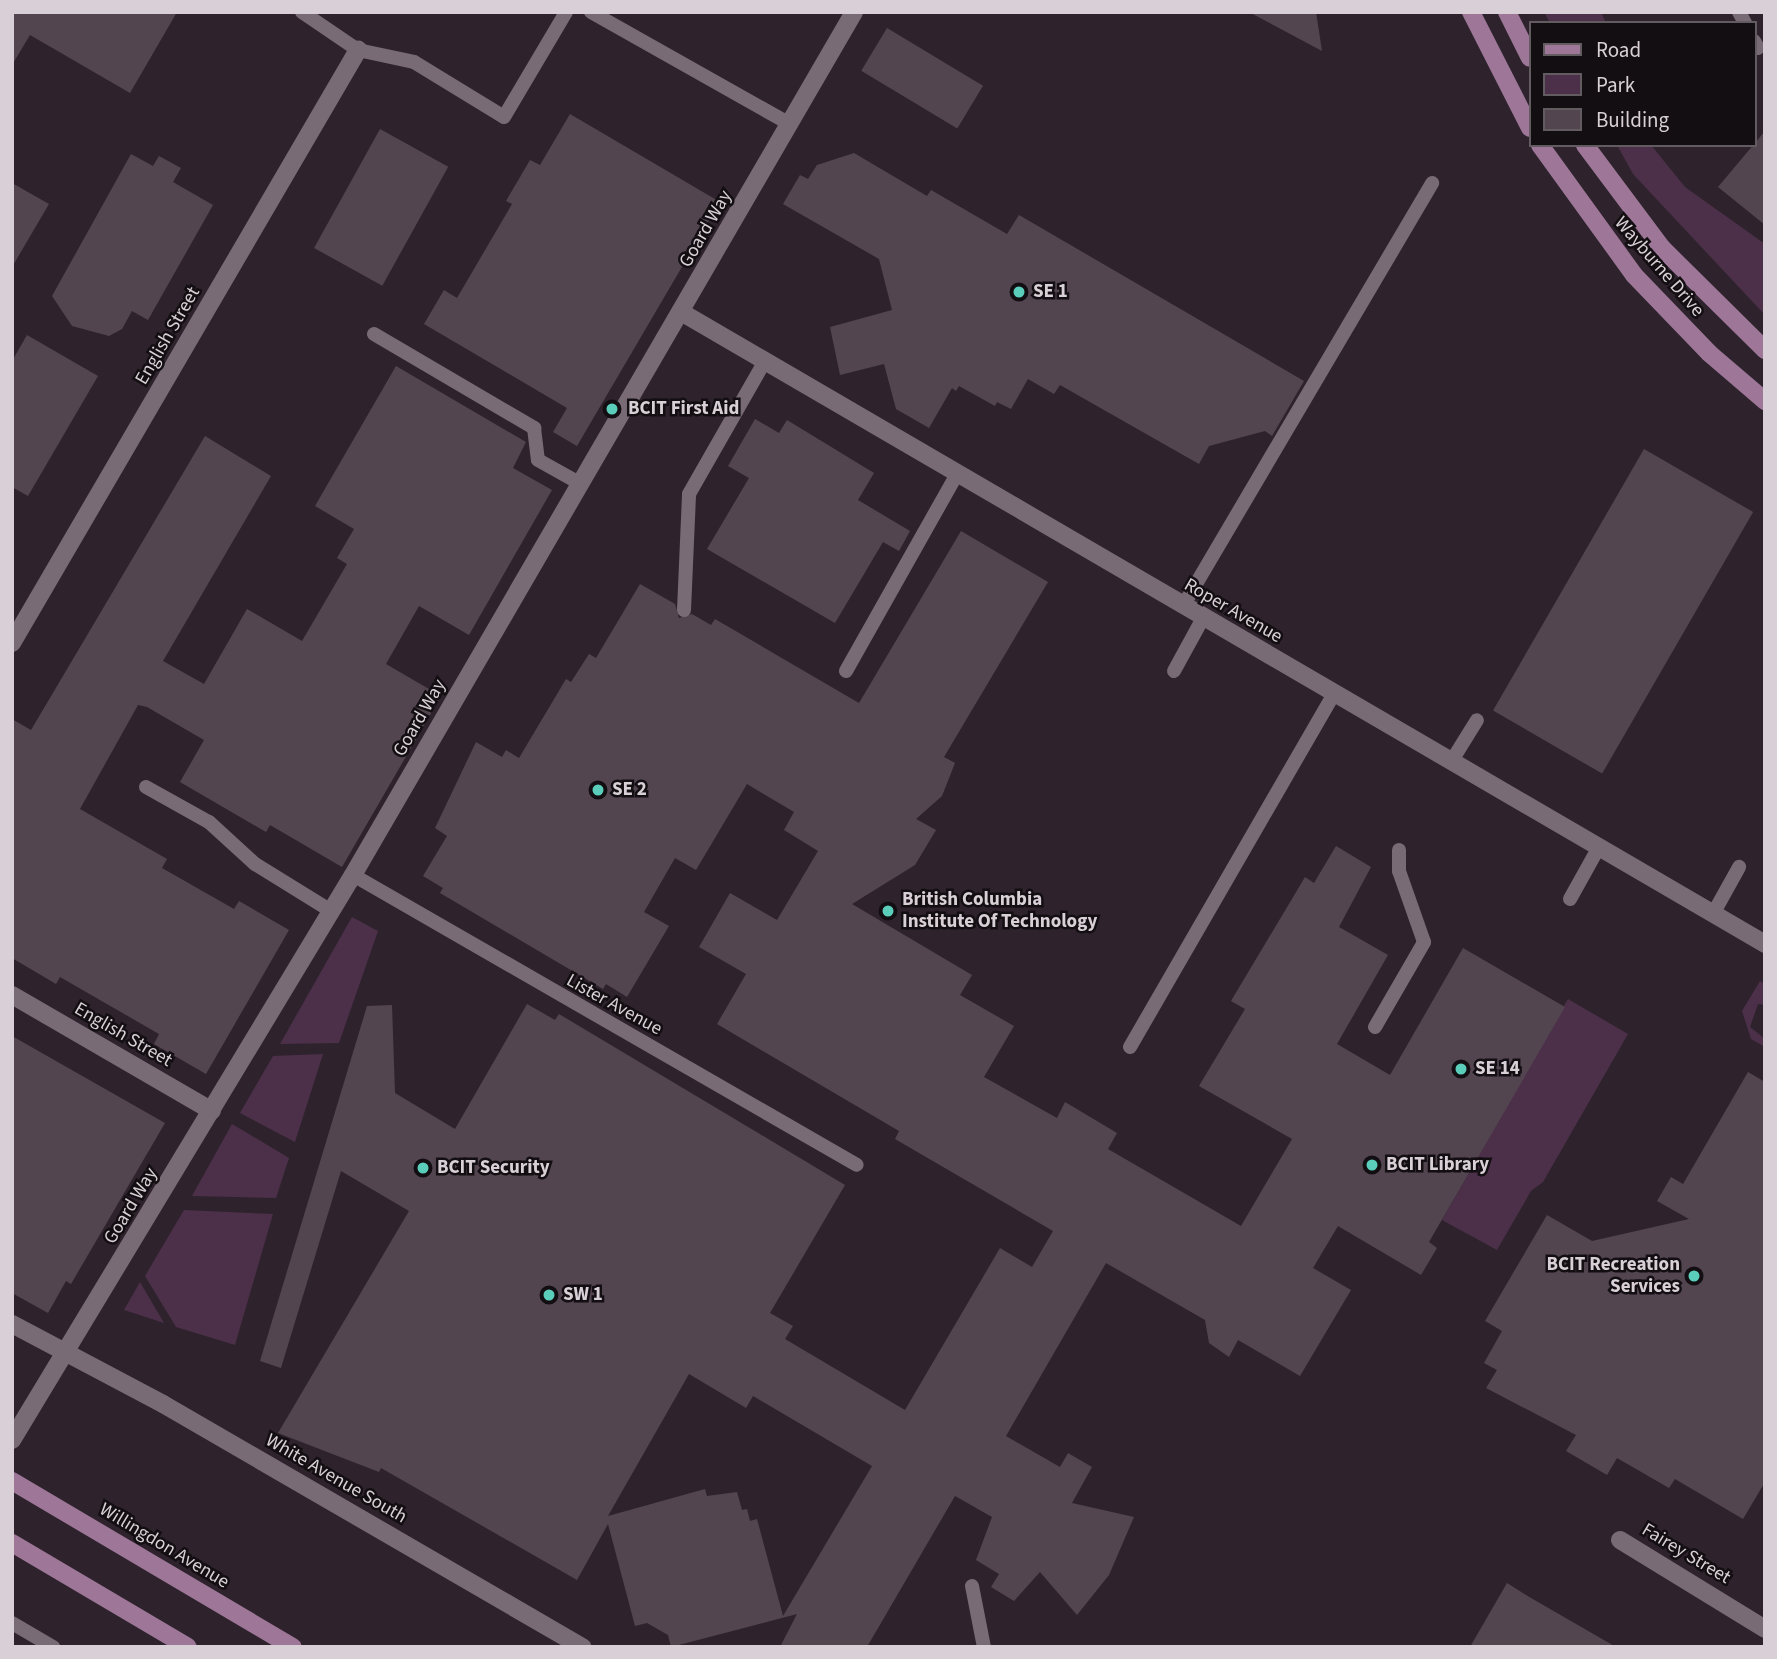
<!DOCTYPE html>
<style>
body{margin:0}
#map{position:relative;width:1777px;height:1659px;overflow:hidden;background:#2e232d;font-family:"Source Sans 3",sans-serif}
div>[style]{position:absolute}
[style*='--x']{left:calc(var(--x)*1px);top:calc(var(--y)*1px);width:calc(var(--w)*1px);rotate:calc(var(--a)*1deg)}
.green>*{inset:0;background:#4c2f49}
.building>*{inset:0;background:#524550;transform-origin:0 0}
.lane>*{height:14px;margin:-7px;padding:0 7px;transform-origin:7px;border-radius:7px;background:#786b76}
.street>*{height:18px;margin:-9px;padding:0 9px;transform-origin:9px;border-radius:9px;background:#786b76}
.secondary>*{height:18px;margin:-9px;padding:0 9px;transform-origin:9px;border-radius:9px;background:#9d7698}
.dots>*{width:19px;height:19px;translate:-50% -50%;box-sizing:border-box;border:4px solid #130e12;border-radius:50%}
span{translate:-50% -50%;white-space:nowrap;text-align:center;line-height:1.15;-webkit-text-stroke:5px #130e12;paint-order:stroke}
.street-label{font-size:19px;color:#d8d0d6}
.poi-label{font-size:19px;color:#d8d0d6;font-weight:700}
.left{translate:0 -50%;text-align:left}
.right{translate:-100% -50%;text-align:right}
.frame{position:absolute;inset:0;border:14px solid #d8d0d6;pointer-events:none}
.legend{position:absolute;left:1529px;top:21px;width:228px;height:126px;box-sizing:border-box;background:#130e12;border:2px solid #625c60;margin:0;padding:9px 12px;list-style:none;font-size:21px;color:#d8d0d6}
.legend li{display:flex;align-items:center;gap:14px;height:35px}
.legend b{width:35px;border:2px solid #625c60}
</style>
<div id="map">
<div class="green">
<div style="clip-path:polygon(1544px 12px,1601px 12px,1606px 23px,1550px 23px)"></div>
<div style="clip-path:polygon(1617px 145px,1651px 145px,1685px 187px,1765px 244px,1765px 315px,1633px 174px)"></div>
<div style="clip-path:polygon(352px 917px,378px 931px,339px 1043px,280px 1044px)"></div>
<div style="clip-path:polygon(1760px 981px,1765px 984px,1765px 1005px,1758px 1004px,1750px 1027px,1765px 1039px,1765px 1047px,1751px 1039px,1742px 1011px)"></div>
<div style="clip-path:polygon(1568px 999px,1628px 1034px,1543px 1182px,1531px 1191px,1497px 1250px,1442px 1220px)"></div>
<div style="clip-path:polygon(323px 1054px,295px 1142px,240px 1113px,273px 1056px)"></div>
<div style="clip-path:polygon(232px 1124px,289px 1158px,276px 1198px,192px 1196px)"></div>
<div style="clip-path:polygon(184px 1210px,273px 1214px,235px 1345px,176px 1327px,145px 1276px)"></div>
<div style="clip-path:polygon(140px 1282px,164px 1323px,124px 1310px)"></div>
</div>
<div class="building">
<div style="clip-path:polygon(12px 12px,177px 12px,130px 93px,30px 35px,12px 65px)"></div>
<div style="clip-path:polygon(1249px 12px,1316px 12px,1322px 51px)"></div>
<div style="left:887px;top:28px;width:112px;height:50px;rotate:31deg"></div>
<div style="clip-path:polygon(570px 114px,720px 202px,577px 446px,553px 432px,567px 408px,424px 324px,444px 290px,457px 298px,512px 204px,506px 201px,530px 160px,540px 165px)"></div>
<div style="left:380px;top:129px;width:78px;height:136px;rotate:29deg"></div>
<div style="clip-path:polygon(1765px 131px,1765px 225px,1718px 187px)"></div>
<div style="clip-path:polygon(854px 153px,927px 196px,931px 190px,1007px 234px,1019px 215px,1304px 381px,1272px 436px,1265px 431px,1209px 446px,1199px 464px,1060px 385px,1054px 394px,1028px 379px,1011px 409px,997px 402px,995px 406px,959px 386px,956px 391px,952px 388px,929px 428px,896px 409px,884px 364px,840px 375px,830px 327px,892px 310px,879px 259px,783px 204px,800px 175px,808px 179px,817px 165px)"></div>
<div style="clip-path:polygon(131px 154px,153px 166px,159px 156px,181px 168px,173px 182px,213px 205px,148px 320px,132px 311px,122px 329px,109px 336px,72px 326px,52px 296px)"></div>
<div style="clip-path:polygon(12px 183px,49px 204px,12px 267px)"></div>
<div style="clip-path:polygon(27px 335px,98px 376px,28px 496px,12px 487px,12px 361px)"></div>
<div style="clip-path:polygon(396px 366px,526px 442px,513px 468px,552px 490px,469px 635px,419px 606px,386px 664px,441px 696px,342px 867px,270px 825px,266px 832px,180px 782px,204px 740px,147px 707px,138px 705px,80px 809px,167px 859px,162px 868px,234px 909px,239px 901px,289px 930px,206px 1074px,154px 1044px,159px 1034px,60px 977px,56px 984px,12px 958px,12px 719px,31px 730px,205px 436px,271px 476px,163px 661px,204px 684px,247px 609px,302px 641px,347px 564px,337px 558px,354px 529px,315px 506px)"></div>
<div style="clip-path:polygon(755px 419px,779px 433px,787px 420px,874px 473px,858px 500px,910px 531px,899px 551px,883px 542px,835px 623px,707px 549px,749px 478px,728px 466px)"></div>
<div style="left:1644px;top:449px;width:126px;height:302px;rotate:30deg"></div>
<div style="clip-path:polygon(evenodd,961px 531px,1048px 582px,944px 757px,955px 763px,942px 796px,916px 819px,936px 830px,915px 865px,852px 904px,972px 975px,960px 995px,1014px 1026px,984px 1077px,1057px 1118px,1065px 1102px,1117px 1133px,1108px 1149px,1241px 1226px,1292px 1139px,1199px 1086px,1245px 1009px,1231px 1001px,1305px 877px,1314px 883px,1336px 846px,1371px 867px,1339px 927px,1388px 955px,1337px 1044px,1390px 1075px,1463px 948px,1565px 1007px,1429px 1242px,1437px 1248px,1421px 1275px,1338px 1226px,1313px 1268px,1351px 1290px,1300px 1376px,1238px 1340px,1229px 1357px,1209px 1343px,1205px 1320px,1106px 1263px,1006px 1436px,1060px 1467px,1068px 1453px,1092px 1467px,1072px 1503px,1134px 1517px,1109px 1575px,1077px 1615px,1040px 1572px,1014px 1601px,991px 1587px,999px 1574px,976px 1560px,992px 1517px,955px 1496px,867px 1647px,780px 1647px,797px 1614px,671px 1647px,668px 1635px,647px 1623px,635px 1626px,608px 1524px,577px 1580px,381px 1468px,379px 1472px,278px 1433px,409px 1211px,341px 1171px,281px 1368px,260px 1361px,367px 1006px,392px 1005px,395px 1093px,455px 1129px,527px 1004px,555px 1020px,559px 1014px,845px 1185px,770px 1313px,793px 1326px,785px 1339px,905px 1410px,1000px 1248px,1032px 1267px,1053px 1231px,895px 1139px,899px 1131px,717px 1024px,746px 974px,699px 947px,730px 893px,777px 920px,818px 851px,784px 830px,794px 812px,747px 784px,696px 870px,675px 858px,644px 912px,669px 926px,627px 997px,606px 984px,603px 989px,440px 893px,443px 888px,423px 876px,447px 836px,435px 828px,476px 742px,502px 757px,506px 750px,519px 758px,566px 679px,571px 682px,589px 654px,596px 658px,640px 584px,675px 604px,679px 618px,692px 614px,711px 625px,715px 619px,859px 703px,961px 531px,689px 1374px,746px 1408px,753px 1396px,872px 1466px,783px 1616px,757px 1519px,750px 1521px,747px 1509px,742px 1510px,737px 1492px,707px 1496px,705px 1489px,608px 1516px,689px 1374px)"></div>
<div style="clip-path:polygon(12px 1036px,165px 1123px,71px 1284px,66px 1281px,48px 1313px,12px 1293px)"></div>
<div style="clip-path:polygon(1748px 1072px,1765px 1082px,1765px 1482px,1743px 1519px,1675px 1479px,1669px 1488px,1617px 1458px,1607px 1475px,1566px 1451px,1576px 1435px,1486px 1388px,1497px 1370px,1484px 1363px,1502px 1331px,1485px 1321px,1547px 1215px,1592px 1241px,1689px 1219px,1657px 1201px,1671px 1177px,1683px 1184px)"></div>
<div style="clip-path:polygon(1507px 1583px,1531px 1598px,1616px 1647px,1470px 1647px)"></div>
</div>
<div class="lane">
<div style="--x:302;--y:12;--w:68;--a:34.2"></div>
<div style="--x:358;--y:50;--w:57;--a:12.1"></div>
<div style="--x:414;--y:62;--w:105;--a:31.4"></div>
<div style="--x:504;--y:117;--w:122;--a:-59.4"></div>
<div style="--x:591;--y:12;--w:228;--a:29.4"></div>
<div style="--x:1739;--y:12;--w:13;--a:61"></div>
<div style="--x:1754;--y:41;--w:8;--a:60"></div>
<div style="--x:374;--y:334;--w:186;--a:30.4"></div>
<div style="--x:534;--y:428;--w:32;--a:83"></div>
<div style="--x:538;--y:460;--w:49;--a:29.2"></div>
<div style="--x:1183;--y:606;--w:491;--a:-59.5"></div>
<div style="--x:684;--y:610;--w:116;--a:-87.5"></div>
<div style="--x:689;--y:494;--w:153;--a:-60.3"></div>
<div style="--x:846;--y:671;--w:226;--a:-60.6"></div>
<div style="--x:1174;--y:671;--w:60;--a:-61.3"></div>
<div style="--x:1451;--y:762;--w:49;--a:-58.2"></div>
<div style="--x:146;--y:787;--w:72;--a:29.1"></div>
<div style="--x:209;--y:822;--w:62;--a:42.4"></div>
<div style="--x:255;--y:864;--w:89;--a:31.7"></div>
<div style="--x:353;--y:875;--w:581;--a:29.92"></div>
<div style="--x:1570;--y:899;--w:60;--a:-60.9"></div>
<div style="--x:1713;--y:914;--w:54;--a:-61"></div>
<div style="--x:1375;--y:1027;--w:98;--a:-60"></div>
<div style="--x:1424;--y:942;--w:75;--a:-109.4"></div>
<div style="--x:1399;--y:871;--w:21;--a:-90"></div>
<div style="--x:1130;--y:1047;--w:408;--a:-60"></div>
<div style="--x:972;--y:1586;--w:62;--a:78.9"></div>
<div style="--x:12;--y:1623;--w:48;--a:30.3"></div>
</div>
<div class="street">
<div style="--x:681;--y:312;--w:1255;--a:30.24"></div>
<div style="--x:12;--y:643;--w:687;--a:-59.74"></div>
<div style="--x:12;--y:995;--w:231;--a:30.1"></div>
<div style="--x:12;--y:1324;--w:171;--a:27.9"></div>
<div style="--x:163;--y:1404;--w:485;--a:30.1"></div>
<div style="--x:12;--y:1440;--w:660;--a:-58.89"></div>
<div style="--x:353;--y:875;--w:998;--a:-59.86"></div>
<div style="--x:1620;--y:1540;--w:170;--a:31.5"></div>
</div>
<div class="secondary">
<div style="--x:1471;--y:12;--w:130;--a:63"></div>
<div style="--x:1507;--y:12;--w:51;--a:63.4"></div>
<div style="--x:1540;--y:145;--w:160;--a:54.1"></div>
<div style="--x:1634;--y:275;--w:108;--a:46.1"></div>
<div style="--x:1709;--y:353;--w:74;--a:40.6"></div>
<div style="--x:1585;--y:145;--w:129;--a:53.2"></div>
<div style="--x:1662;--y:248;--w:145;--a:44.7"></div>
<div style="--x:12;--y:1481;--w:326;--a:30.6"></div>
<div style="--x:12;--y:1543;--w:204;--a:30.6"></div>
</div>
<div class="dots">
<div style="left:1019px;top:292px;background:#5bcebb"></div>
<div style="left:612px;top:409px;background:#5bcebb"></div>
<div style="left:598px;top:790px;background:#5bcebb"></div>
<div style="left:888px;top:911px;background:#5bcebb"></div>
<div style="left:1461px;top:1069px;background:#5bcebb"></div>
<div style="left:1372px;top:1165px;background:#5bcebb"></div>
<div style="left:423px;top:1168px;background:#5bcebb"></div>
<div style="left:1694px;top:1276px;background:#5bcebb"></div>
<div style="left:549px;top:1295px;background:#5bcebb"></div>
</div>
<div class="street-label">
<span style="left:706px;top:229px;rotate:-60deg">Goard Way</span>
<span style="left:1659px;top:267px;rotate:49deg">Wayburne Drive</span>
<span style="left:168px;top:336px;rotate:-60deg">English Street</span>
<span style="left:1233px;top:611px;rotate:30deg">Roper Avenue</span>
<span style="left:420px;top:718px;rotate:-60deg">Goard Way</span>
<span style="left:614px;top:1005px;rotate:29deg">Lister Avenue</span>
<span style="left:123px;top:1035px;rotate:30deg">English Street</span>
<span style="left:131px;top:1206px;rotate:-59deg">Goard Way</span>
<span style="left:336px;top:1479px;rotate:30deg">White Avenue South</span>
<span style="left:164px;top:1546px;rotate:31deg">Willingdon Avenue</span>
<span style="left:1686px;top:1554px;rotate:31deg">Fairey Street</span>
</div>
<div class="poi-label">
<span class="left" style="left:1033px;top:292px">SE 1</span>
<span class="left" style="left:628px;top:409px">BCIT First Aid</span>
<span class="left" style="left:612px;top:790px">SE 2</span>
<span class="left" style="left:902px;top:911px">British Columbia<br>Institute Of Technology</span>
<span class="left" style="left:1475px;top:1069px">SE 14</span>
<span class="left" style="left:1386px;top:1165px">BCIT Library</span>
<span class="left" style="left:437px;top:1168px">BCIT Security</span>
<span class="right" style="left:1680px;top:1276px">BCIT Recreation<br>Services</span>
<span class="left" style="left:563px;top:1295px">SW 1</span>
</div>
<div class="frame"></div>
<ul class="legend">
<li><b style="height:9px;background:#9d7698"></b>Road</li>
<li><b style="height:19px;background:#4c2f49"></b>Park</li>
<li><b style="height:19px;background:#524550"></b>Building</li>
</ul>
</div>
